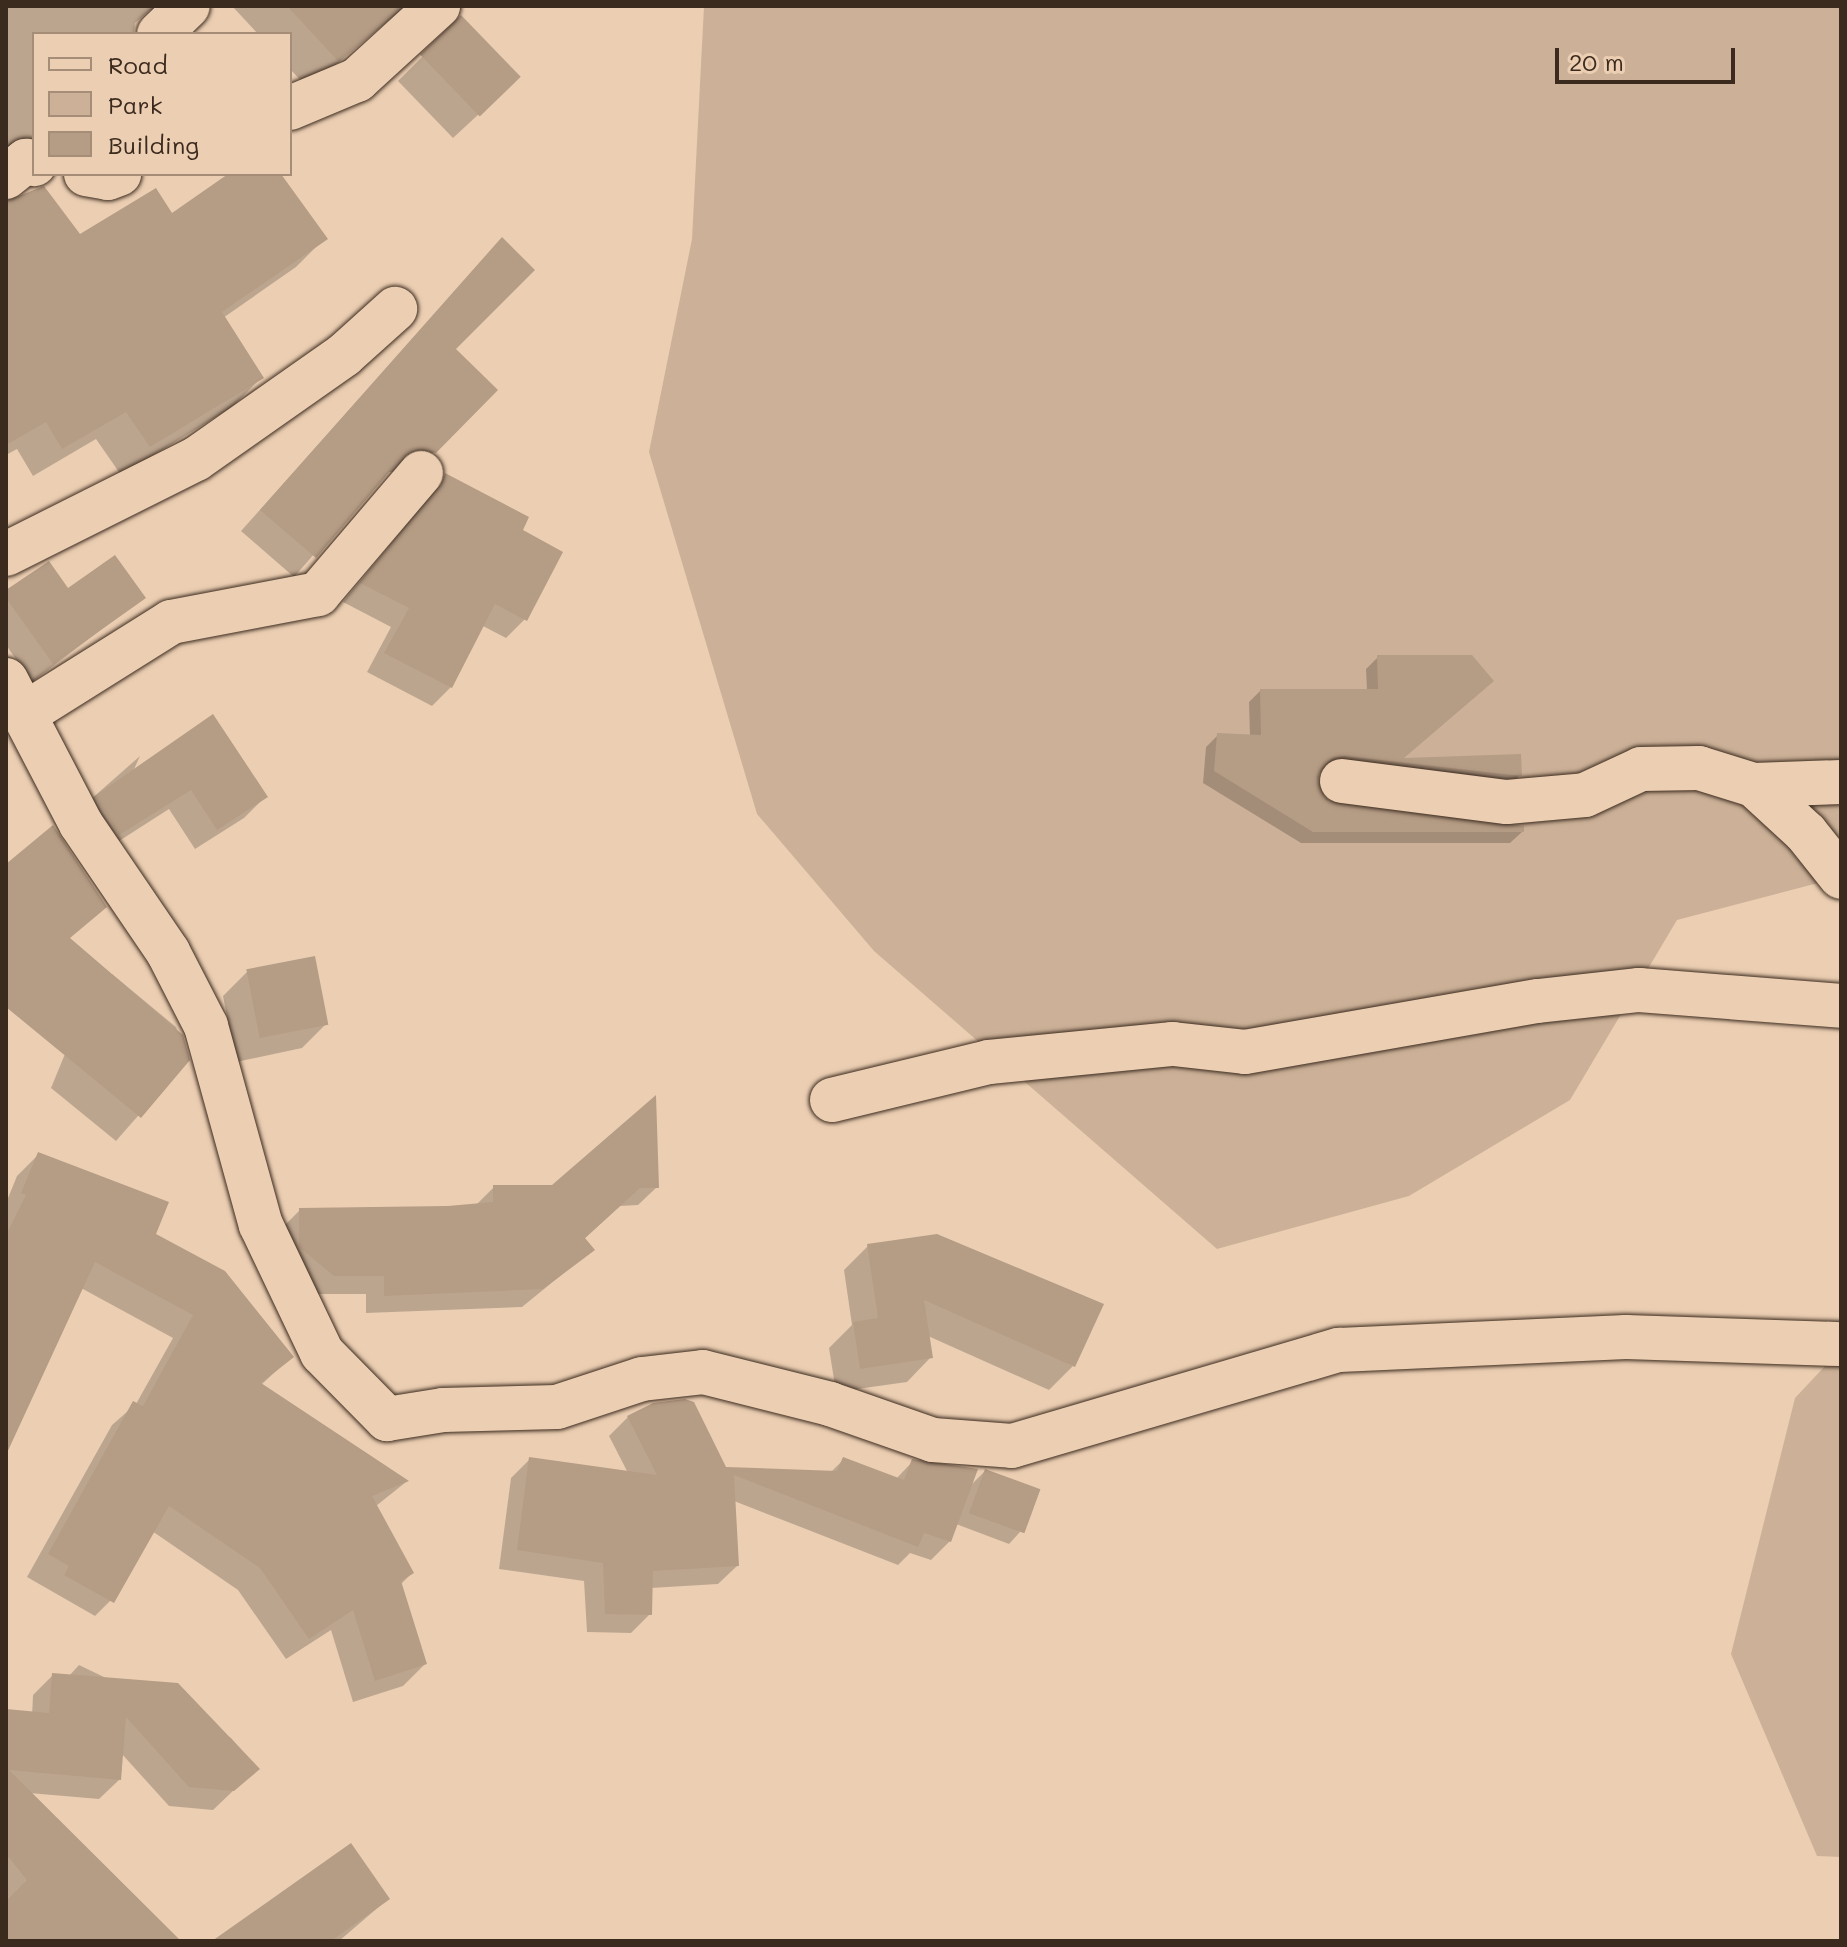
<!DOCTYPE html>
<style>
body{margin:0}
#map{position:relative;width:1847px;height:1947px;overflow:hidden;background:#eccfb3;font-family:Mali,sans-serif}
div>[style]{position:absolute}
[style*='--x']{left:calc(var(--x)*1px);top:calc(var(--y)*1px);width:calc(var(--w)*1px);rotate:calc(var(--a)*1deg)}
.green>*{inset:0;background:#ccb198}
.shadow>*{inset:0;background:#0003}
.building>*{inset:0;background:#b59c85;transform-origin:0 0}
.roads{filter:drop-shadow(0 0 2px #3b2a1e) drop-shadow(0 0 2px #3b2a1e)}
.minor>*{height:44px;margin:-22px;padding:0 22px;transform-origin:22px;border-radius:22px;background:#eccfb3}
span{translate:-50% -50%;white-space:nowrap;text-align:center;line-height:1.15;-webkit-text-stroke:6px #eccfb3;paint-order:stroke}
.frame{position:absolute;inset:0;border:8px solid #3b2a1e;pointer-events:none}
.legend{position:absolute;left:32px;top:32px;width:260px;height:144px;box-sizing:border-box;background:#eccfb3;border:2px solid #a58d77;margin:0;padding:10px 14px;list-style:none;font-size:24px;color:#3b2a1e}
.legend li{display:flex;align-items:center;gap:16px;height:40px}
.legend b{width:40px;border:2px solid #a58d77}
.scale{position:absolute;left:1555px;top:48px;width:180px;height:36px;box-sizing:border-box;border:4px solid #3b2a1e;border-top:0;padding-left:10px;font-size:24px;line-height:28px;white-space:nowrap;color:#3b2a1e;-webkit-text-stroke:6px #eccfb3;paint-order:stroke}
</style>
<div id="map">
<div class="green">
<div style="clip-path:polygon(704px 6px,1841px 6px,1841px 877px,1677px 920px,1570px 1100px,1409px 1196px,1217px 1249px,874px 951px,757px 814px,649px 452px,692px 239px)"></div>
<div style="clip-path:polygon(1841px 1349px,1841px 1857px,1817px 1856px,1731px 1654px,1795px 1398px)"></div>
</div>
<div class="shadow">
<div style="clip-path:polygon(6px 6px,177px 6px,170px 13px,150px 10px,135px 23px,134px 34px,34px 34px,34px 144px,6px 167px)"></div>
<div style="clip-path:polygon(232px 6px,463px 6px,433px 34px,401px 10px,308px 88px,290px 69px,290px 34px,258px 34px)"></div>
<div style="clip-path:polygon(461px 18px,493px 101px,453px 138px,398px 81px)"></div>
<div style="clip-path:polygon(232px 174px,279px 174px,325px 238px,296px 267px,223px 318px,261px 378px,232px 407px,121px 475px,96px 439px,33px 476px,17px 449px,6px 455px,6px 203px,80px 237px,171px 216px)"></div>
<div style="clip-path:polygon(483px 260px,454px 349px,495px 390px,414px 472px,386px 472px,294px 577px,241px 531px)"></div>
<div style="clip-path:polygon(446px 476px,520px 531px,525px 619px,506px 638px,481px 625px,451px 687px,432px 706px,367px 672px,391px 627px,343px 602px)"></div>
<div style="clip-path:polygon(68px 591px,143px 598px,32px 682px,6px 645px,6px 592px)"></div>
<div style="clip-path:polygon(1378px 657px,1401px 760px,1520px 775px,1508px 786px,1331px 767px,1319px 773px,1317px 791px,1338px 808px,1522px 832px,1510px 843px,1301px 843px,1203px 783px,1206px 747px,1218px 735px,1250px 737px,1249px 702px,1260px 691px,1367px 691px,1366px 669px)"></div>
<div style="clip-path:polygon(140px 756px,131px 776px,265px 797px,244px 818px,195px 849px,169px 809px,116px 843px,73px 815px)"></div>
<div style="clip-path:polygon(247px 972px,326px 1024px,302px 1048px,236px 1062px,223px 996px)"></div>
<div style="clip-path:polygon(112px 974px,176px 1027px,187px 1060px,116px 1141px,51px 1088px,88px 998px)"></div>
<div style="clip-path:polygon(39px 1154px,291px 1357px,261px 1385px,406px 1482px,376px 1506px,412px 1573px,400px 1585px,425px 1664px,403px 1686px,353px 1702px,331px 1630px,286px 1659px,238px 1590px,152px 1531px,117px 1594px,95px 1616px,27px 1577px,112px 1425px,136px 1404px,173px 1338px,81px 1288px,6px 1450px,6px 1203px,17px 1176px)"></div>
<div style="clip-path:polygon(494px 1187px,657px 1187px,638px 1205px,620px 1206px,584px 1239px,592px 1250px,522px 1307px,366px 1313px,366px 1294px,315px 1294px,281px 1229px,300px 1210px,475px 1206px)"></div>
<div style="clip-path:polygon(868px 1246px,1073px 1366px,1049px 1390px,928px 1336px,931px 1357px,907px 1382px,836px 1392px,829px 1348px,852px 1325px,844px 1270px)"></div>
<div style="clip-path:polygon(628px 1417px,725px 1469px,830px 1473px,843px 1460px,896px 1479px,913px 1461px,969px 1487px,985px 1471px,1020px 1532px,1009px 1544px,956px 1524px,950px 1541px,931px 1560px,910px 1553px,898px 1565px,734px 1501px,737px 1566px,718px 1584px,651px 1588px,650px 1614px,631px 1633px,587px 1632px,584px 1581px,499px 1569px,511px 1478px,530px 1459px,628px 1473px,609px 1436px)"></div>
<div style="clip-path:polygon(79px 1665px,231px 1738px,257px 1768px,213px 1810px,169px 1806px,121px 1753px,119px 1780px,99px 1799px,29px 1793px,6px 1814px,6px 1711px,32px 1716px,33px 1695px,53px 1675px,68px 1677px)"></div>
<div style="clip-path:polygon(6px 1844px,149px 1941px,6px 1941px)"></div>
<div style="clip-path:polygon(388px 1899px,339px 1941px,215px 1941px)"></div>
</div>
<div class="building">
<div style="clip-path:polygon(287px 6px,401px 6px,338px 61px)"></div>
<div style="left:461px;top:15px;width:86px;height:57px;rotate:46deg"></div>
<div style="clip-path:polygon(228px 174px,281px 174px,328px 239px,222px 312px,264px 378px,150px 447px,126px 412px,62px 449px,46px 422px,6px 445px,6px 201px,44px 186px,80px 234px,156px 188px,172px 213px)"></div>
<div style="clip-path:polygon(502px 237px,535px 270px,456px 349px,498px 390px,436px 453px,413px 449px,402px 457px,316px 558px,260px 510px)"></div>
<div style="clip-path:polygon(445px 473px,529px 517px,523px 530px,563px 552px,527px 621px,495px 604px,452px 688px,384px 653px,409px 608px,360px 583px,440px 489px)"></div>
<div style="clip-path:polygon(115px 555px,146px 598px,53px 664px,6px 598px,6px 590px,49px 561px,68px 588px)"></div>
<div style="clip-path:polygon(1377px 655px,1472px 655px,1494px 681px,1404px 758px,1521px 754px,1522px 776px,1344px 756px,1332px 758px,1317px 777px,1326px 800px,1524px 826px,1524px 832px,1313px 832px,1214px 771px,1217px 733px,1261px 735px,1260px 689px,1378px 689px)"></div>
<div style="clip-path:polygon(213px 714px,268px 797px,217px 830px,191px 790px,119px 835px,95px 796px)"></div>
<div style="clip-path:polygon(53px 825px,107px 907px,70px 938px,183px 1035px,190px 1060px,141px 1118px,6px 1007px,6px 864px)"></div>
<div style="left:315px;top:956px;width:70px;height:70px;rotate:79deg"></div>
<div style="clip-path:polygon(656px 1095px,659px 1188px,640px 1188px,585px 1238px,595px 1250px,543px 1289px,384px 1296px,384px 1276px,334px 1276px,299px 1247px,299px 1208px,448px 1206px,493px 1202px,493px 1185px,552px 1185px)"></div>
<div style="clip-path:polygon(38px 1152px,169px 1202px,156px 1234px,225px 1271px,294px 1357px,261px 1383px,409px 1481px,372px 1496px,414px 1573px,401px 1581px,427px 1664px,375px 1681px,353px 1610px,309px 1639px,260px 1568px,169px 1506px,114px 1603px,64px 1575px,69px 1566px,48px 1554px,133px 1401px,143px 1406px,193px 1315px,95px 1262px,6px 1455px,6px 1235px,26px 1195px,21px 1193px)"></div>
<div style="clip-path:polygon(937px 1234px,1104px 1304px,1075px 1367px,924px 1300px,933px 1358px,860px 1369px,853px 1322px,878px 1318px,867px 1244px)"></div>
<div style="clip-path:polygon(685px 1399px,694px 1402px,726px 1467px,837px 1471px,843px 1457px,904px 1480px,912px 1459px,978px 1469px,951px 1542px,924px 1533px,918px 1547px,734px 1475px,739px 1566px,653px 1571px,652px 1615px,605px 1614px,603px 1563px,517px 1550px,529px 1457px,657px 1475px,627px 1416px,653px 1403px)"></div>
<div style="left:985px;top:1469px;width:59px;height:47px;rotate:20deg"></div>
<div style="clip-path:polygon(52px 1673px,178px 1683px,260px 1769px,234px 1791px,189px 1787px,126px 1717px,121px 1780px,9px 1770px,181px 1941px,6px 1941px,6px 1901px,27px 1880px,6px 1854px,6px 1709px,49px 1713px)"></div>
<div style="clip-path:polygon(351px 1843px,390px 1899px,331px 1941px,212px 1941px)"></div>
</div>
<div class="roads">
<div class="minor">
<div style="--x:159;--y:34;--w:40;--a:-44"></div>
<div style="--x:290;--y:108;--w:73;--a:-22.7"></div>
<div style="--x:357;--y:80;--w:110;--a:-42.4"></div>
<div style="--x:86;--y:174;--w:22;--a:10"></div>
<div style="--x:108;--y:178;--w:12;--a:-20"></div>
<div style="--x:6;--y:177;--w:26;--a:-39"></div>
<div style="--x:26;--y:161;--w:9;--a:21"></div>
<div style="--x:6;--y:554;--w:212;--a:-26.6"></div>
<div style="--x:196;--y:459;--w:181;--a:-35.1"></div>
<div style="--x:344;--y:355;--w:69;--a:-42"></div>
<div style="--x:6;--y:680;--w:162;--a:62.5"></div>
<div style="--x:81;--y:824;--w:155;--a:55.8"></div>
<div style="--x:168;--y:952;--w:83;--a:62.8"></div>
<div style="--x:206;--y:1026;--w:206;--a:74.6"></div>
<div style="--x:261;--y:1225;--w:142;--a:64.5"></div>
<div style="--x:322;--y:1353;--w:93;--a:45.4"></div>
<div style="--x:387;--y:1419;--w:57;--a:-9.1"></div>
<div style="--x:443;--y:1410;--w:114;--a:-1.5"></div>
<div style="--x:557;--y:1407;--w:89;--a:-18.2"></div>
<div style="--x:642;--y:1379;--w:61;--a:-6.5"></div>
<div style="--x:703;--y:1372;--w:131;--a:14.1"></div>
<div style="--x:830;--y:1404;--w:109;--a:19.3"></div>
<div style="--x:933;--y:1440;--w:79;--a:4.3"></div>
<div style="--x:1012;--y:1446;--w:341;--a:-16.4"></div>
<div style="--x:1339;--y:1350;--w:287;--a:-2.6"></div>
<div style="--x:1626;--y:1337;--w:215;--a:1.9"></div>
<div style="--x:23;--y:715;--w:175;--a:-32.1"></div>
<div style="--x:171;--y:622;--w:150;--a:-10.8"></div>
<div style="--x:318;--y:594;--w:159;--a:-49.6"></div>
<div style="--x:1342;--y:781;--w:166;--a:7.3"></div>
<div style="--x:1507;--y:802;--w:78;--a:-5.1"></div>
<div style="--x:1585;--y:795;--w:62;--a:-24.9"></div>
<div style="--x:1641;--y:769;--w:58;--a:-1"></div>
<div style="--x:1699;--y:768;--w:58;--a:17.2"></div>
<div style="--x:1754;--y:785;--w:87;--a:-2"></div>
<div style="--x:1754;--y:785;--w:71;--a:42.7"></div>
<div style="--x:1806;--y:833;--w:56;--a:51.5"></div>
<div style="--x:832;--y:1100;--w:162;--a:-13.6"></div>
<div style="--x:989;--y:1062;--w:185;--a:-5.6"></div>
<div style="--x:1173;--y:1044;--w:72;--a:6.3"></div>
<div style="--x:1245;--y:1052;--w:297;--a:-9.9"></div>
<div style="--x:1538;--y:1001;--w:102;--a:-6.2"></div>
<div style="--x:1639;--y:990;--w:203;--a:4.5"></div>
</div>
</div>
<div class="frame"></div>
<ul class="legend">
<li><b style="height:10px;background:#eccfb3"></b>Road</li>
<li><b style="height:22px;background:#ccb198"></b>Park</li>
<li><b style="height:22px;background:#b59c85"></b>Building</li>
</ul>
<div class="scale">20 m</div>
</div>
